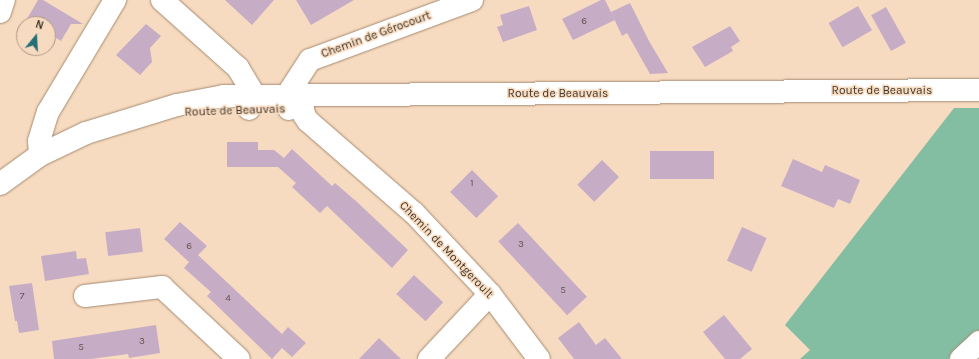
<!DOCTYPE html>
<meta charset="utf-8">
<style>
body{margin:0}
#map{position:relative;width:979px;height:359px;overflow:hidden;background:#f7dbc0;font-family:Karla,sans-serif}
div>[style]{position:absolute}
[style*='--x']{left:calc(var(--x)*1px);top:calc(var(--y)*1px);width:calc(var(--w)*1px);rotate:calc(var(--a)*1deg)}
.green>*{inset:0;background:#83bea2}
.building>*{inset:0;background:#c7acc6;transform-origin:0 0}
.roads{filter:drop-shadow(0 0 1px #a58b72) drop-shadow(0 0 1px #a58b72)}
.minor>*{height:22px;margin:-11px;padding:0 11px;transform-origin:11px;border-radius:11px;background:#fff}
.major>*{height:22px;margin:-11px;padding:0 11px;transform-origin:11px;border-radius:11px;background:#fff}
span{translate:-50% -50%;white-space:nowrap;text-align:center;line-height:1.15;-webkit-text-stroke:3px #f7dbc0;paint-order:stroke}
.number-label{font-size:10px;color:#625452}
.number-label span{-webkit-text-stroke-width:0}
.street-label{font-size:12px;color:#41362c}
.north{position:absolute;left:16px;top:16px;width:40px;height:40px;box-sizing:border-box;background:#f7dbc0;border:1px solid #ae9985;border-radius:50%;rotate:18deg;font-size:11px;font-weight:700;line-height:16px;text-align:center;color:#41362c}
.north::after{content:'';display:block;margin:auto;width:14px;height:18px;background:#246e75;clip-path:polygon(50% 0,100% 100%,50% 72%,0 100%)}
</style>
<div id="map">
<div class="green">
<div style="clip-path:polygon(954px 108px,979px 108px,979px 331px,949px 359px,800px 359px,810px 350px,785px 325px)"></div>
</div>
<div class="building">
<div style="clip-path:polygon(38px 0,43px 0,83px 24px,71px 24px,61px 41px,48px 33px,48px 24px,24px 24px)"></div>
<div style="clip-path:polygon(225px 0,274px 0,252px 25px)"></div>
<div style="clip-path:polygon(296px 0,354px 0,311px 25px)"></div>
<div style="clip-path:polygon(601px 0,605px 0,615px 20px,573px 40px,562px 19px)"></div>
<div style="clip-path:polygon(630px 3px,649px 41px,668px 73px,650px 74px,627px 33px,622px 36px,611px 12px)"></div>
<div style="clip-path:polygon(529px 6px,537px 30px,503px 42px,497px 27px,503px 25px,500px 15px)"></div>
<div style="left:858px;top:6px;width:28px;height:34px;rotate:60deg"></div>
<div style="left:886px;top:7px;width:41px;height:17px;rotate:61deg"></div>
<div style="clip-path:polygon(146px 24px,161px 36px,150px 48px,152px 62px,140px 75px,116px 55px)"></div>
<div style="clip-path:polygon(730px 26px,740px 41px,731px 47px,733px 51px,705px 67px,692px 47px)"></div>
<div style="clip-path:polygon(227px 142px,258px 142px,258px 150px,274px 150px,284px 158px,292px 149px,332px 186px,335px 183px,357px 202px,408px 250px,392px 268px,327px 206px,320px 213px,292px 187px,296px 183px,278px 167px,227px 167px)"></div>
<div style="left:714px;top:151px;width:28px;height:64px;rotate:90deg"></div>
<div style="clip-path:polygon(793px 159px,822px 172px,825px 165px,860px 180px,850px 204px,838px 199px,834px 208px,781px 186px)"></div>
<div style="left:602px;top:160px;width:24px;height:35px;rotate:45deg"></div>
<div style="left:472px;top:170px;width:37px;height:31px;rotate:45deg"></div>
<div style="clip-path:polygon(180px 222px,207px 246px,198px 255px,282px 334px,288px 327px,306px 343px,292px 357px,282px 348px,272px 359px,207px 296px,211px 292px,184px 268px,189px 262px,164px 239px)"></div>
<div style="left:518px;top:223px;width:101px;height:27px;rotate:47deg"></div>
<div style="left:742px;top:227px;width:27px;height:37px;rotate:24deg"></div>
<div style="left:140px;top:228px;width:24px;height:35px;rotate:83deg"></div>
<div style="clip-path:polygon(76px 251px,77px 259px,86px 258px,89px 274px,45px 281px,41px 256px)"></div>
<div style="left:414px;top:275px;width:40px;height:26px;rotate:43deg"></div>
<div style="clip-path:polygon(32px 283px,39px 330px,19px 333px,17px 321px,15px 321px,9px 286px)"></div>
<div style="clip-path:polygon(724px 315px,752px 349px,740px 359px,725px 359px,703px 332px)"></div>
<div style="clip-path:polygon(579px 322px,596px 345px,605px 338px,622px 359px,574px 359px,558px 338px)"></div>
<div style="clip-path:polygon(156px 325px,160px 353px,129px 358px,128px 354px,91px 359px,54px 359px,52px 341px)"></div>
<div style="clip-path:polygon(379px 338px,401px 359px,359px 359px)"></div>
</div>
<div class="roads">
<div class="minor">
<div style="--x:162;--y:0;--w:102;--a:41.8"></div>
<div style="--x:238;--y:68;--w:26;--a:59"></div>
<div style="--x:251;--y:90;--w:19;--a:96"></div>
<div style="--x:0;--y:12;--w:13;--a:-72"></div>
<div style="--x:301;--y:96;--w:19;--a:81"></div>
<div style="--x:304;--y:115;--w:7;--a:56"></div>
<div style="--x:308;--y:121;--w:140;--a:41"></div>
<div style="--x:414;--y:213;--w:111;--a:46.8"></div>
<div style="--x:490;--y:294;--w:81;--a:53"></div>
<div style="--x:289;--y:109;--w:20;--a:-84"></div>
<div style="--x:291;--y:89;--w:35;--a:-57"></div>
<div style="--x:310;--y:60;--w:173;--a:-20.3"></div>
<div style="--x:40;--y:155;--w:14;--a:-94"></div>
<div style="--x:39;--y:141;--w:30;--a:-73"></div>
<div style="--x:48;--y:112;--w:131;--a:-59.1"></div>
<div style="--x:85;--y:296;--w:78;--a:-6.7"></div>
<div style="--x:162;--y:287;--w:105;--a:43.1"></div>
<div style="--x:429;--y:359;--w:89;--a:-46.8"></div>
<div style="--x:961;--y:359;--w:25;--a:-43"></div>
</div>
<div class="major">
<div style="--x:0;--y:184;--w:49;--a:-35.9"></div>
<div style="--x:40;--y:155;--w:51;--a:-25.6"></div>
<div style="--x:86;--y:133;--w:95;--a:-17.1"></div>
<div style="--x:177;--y:105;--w:48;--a:-10.8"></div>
<div style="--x:224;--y:96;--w:755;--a:-0.46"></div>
</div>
</div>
<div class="number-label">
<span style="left:584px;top:22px">6</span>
<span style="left:472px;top:184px">1</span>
<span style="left:521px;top:245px">3</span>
<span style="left:189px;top:247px">6</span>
<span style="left:563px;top:291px">5</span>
<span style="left:22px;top:297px">7</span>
<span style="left:228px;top:299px">4</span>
<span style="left:142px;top:342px">3</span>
<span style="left:81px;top:348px">5</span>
</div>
<div class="street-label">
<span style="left:376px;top:35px;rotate:-20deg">Chemin de Gérocourt</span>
<span style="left:882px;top:91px">Route de Beauvais</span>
<span style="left:558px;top:94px">Route de Beauvais</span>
<span style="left:235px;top:111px;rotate:-2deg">Route de Beauvais</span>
<span style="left:446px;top:250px;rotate:46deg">Chemin de Montgeroult</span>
</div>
<div class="north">N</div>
</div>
